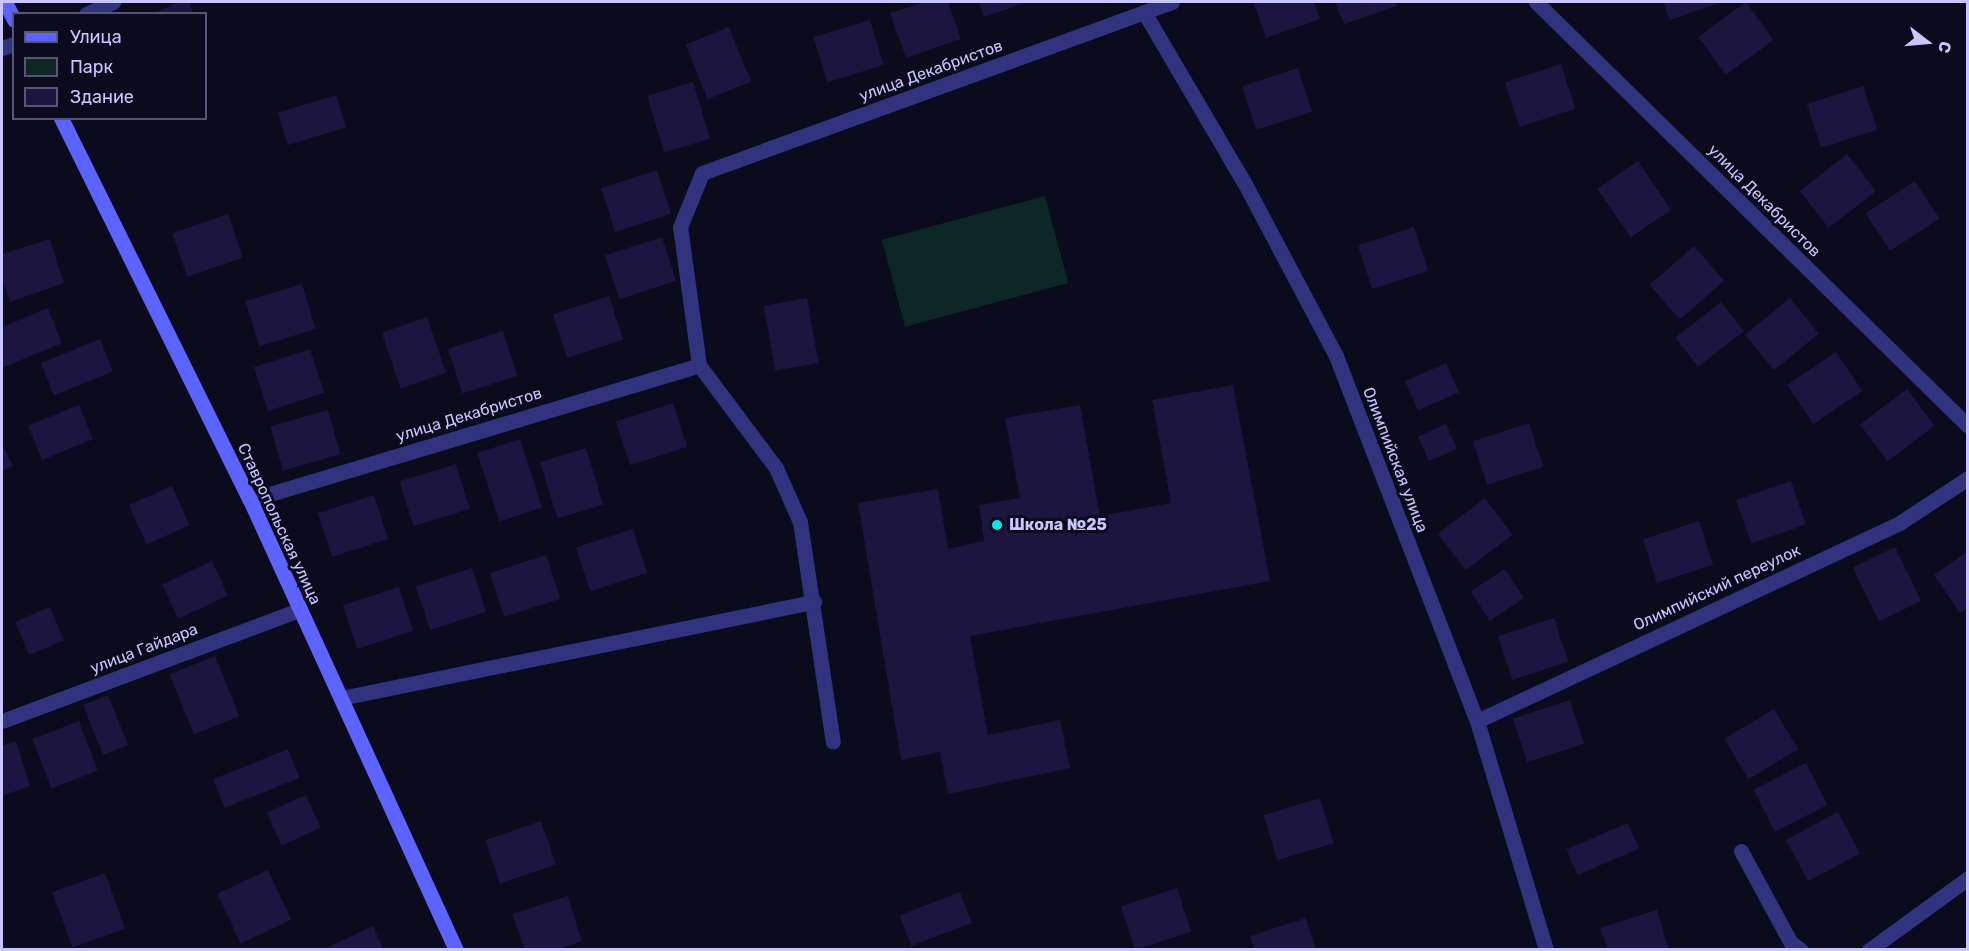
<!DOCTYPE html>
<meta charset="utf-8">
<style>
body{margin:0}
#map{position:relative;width:1969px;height:951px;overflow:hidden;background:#0c0a1d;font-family:Rubik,sans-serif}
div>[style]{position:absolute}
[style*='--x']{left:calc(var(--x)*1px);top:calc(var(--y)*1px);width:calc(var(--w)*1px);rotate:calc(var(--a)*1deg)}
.green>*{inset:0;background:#0d2725;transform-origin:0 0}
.building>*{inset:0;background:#1b153f;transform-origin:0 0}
.service>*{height:15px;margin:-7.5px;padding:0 7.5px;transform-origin:7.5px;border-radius:7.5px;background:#32337f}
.minor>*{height:15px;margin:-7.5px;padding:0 7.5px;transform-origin:7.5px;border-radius:7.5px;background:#32337f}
.secondary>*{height:15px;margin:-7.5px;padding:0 7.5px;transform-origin:7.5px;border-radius:7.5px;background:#5d63ff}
.dots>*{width:16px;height:16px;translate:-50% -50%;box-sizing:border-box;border:3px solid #0c0a1d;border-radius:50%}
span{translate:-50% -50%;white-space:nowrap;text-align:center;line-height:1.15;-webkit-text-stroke:6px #0c0a1d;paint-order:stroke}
.street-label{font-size:16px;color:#c9c6ff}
.poi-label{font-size:16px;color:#c9c6ff;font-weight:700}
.left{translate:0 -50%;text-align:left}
.frame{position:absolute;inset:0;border:3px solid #c9c6ff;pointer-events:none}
.legend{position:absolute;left:12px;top:12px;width:195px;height:108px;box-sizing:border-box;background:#0c0a1d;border:2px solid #585577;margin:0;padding:8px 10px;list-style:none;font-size:18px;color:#c9c6ff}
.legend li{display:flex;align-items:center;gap:12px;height:30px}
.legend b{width:30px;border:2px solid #585577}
.north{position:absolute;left:1897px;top:12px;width:60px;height:60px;-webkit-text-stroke:4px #0c0a1d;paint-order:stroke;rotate:106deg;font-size:16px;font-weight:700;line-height:24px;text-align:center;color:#c9c6ff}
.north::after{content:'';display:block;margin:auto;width:21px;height:27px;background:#c9c6ff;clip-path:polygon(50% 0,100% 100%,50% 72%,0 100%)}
</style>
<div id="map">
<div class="green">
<div style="left:1045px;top:196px;width:90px;height:169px;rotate:75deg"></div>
</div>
<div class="building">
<div style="clip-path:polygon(179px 2px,189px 2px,194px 14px,152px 14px)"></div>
<div style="clip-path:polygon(925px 2px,948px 2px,961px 39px,906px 58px,890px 13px)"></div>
<div style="clip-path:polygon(979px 2px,1027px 2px,984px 17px)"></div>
<div style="clip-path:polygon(1253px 2px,1314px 2px,1320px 19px,1266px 38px)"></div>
<div style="clip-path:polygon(1335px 2px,1396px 2px,1397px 6px,1344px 24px)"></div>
<div style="clip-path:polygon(1663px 2px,1722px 2px,1670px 20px)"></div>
<div style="left:1746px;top:2px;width:47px;height:59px;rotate:54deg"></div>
<div style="left:870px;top:20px;width:47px;height:59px;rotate:73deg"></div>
<div style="left:729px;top:27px;width:59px;height:47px;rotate:68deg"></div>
<div style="left:1561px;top:64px;width:47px;height:59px;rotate:72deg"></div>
<div style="left:1298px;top:68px;width:46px;height:59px;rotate:72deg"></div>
<div style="left:693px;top:82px;width:59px;height:48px;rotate:73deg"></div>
<div style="left:1863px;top:86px;width:46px;height:59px;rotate:72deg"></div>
<div style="left:336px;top:95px;width:34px;height:61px;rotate:73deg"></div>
<div style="left:1847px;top:154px;width:47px;height:60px;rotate:52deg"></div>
<div style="left:1638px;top:161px;width:59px;height:49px;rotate:56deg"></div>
<div style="left:657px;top:170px;width:46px;height:59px;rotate:72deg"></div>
<div style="left:1915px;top:181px;width:45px;height:59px;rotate:57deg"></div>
<div style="left:228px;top:214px;width:46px;height:59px;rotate:71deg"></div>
<div style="left:1414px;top:227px;width:46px;height:59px;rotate:72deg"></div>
<div style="left:662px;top:237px;width:46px;height:60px;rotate:72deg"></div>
<div style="clip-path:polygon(50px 239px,64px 283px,10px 302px,2px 278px,2px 254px)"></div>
<div style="left:1694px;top:246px;width:46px;height:59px;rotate:49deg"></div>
<div style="left:302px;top:284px;width:47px;height:59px;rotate:73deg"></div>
<div style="left:609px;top:296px;width:46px;height:59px;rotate:72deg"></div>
<div style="left:807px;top:298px;width:66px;height:44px;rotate:80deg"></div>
<div style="left:1790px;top:298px;width:46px;height:58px;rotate:51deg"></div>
<div style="left:1721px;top:302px;width:37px;height:58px;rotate:52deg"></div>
<div style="clip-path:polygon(48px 308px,62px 343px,2px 368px,2px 327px)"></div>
<div style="left:427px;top:317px;width:59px;height:48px;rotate:71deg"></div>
<div style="left:503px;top:331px;width:47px;height:58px;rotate:72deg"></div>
<div style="left:100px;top:339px;width:35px;height:64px;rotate:68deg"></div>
<div style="left:310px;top:349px;width:46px;height:59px;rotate:72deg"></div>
<div style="left:1836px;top:352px;width:47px;height:59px;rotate:56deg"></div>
<div style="left:1446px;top:363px;width:32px;height:45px;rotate:66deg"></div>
<div style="clip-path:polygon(1233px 385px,1270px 581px,970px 636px,988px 735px,1060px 720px,1070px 768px,948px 794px,940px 752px,901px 760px,858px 503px,938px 489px,948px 549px,984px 541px,979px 505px,1020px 498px,1005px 418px,1080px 405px,1100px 516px,1171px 503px,1152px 400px)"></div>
<div style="left:1907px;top:389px;width:46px;height:59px;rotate:53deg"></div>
<div style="left:673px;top:403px;width:46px;height:60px;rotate:72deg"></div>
<div style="left:79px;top:405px;width:37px;height:55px;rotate:68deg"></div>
<div style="left:328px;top:410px;width:46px;height:60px;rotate:74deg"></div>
<div style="left:1529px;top:423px;width:46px;height:59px;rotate:72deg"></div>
<div style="left:1446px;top:424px;width:27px;height:31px;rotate:66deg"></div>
<div style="left:520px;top:439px;width:72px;height:45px;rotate:72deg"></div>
<div style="clip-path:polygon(4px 448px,13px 466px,2px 471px,2px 449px)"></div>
<div style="left:586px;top:448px;width:59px;height:48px;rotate:73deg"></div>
<div style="left:456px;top:464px;width:47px;height:59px;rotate:73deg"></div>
<div style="left:1791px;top:481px;width:46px;height:58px;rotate:71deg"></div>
<div style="left:172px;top:486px;width:43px;height:47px;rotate:66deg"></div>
<div style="left:374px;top:495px;width:46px;height:59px;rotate:72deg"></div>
<div style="left:1485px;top:498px;width:46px;height:59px;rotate:53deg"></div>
<div style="left:1699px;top:521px;width:46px;height:59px;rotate:72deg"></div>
<div style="left:633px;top:529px;width:46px;height:60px;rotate:72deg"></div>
<div style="left:1895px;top:547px;width:60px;height:47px;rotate:64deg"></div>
<div style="clip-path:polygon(1968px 551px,1968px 608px,1960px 613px,1934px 575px)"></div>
<div style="left:546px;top:555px;width:46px;height:59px;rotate:72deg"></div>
<div style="left:212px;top:561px;width:38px;height:55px;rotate:65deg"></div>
<div style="left:472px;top:568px;width:46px;height:59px;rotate:72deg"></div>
<div style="left:1505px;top:569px;width:35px;height:41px;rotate:57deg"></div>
<div style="left:399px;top:587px;width:46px;height:59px;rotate:72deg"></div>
<div style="left:50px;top:607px;width:36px;height:38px;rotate:67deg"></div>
<div style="left:1554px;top:618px;width:46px;height:59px;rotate:72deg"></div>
<div style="left:215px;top:656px;width:65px;height:49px;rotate:68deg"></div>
<div style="left:108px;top:695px;width:54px;height:27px;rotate:68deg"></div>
<div style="left:1570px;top:700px;width:46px;height:60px;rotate:72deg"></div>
<div style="left:1774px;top:709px;width:47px;height:58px;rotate:59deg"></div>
<div style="left:79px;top:721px;width:53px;height:50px;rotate:69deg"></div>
<div style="clip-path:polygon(16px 741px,30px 786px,2px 796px,2px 746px)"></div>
<div style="left:288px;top:749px;width:31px;height:81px;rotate:68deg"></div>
<div style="left:1806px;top:763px;width:47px;height:59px;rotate:63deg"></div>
<div style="left:306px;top:795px;width:36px;height:43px;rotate:66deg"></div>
<div style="left:1320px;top:798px;width:47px;height:59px;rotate:73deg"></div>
<div style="left:1838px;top:812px;width:47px;height:59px;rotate:62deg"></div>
<div style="left:541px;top:821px;width:46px;height:59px;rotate:71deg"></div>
<div style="left:1628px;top:823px;width:28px;height:67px;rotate:67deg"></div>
<div style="left:268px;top:870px;width:55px;height:56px;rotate:65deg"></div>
<div style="left:105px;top:873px;width:59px;height:56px;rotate:70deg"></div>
<div style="left:1177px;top:888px;width:46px;height:59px;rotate:72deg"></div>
<div style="left:960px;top:892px;width:33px;height:65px;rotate:69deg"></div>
<div style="clip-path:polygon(568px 896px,582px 941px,556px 950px,525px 950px,512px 914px)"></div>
<div style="clip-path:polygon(1657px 910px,1669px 950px,1608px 950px,1600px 928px)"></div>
<div style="clip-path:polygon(1306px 918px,1316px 950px,1254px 950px,1250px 936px)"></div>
<div style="clip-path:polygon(373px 926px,384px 950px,327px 950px,326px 948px)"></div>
</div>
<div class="service">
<div style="--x:699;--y:365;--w:129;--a:53.2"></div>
<div style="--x:776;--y:468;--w:59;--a:66"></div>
<div style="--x:800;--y:522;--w:222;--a:81.5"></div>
<div style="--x:341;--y:698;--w:483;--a:-11.5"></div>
</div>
<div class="minor">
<div style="--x:1536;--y:2;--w:605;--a:44.46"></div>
<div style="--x:1144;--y:12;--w:199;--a:59.6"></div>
<div style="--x:1245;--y:184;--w:195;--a:62.1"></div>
<div style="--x:1336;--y:356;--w:391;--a:68.9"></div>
<div style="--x:1477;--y:721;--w:239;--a:73.2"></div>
<div style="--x:86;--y:14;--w:30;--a:-24"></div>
<div style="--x:2;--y:48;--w:13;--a:-18"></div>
<div style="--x:250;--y:500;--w:469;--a:-16.7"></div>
<div style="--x:699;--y:365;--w:139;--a:-97.8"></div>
<div style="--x:680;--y:227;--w:58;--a:-67.8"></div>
<div style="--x:702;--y:173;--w:500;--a:-19.99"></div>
<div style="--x:2;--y:721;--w:317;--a:-20.5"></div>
<div style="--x:1477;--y:721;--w:468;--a:-25.1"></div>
<div style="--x:1901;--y:522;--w:80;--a:-33.3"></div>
<div style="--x:1741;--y:851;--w:105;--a:61.5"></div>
<div style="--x:1791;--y:943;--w:12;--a:35"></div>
<div style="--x:1869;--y:950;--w:122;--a:-36"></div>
</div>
<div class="secondary">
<div style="--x:5;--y:2;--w:20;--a:63"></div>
<div style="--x:61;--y:118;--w:426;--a:63.7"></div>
<div style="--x:250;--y:500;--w:495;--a:65.4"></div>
</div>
<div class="dots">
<div style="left:997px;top:525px;background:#00e7f1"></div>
</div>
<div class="street-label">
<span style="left:931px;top:71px;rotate:-20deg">улица Декабристов</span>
<span style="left:1764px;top:201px;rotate:45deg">улица Декабристов</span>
<span style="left:469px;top:415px;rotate:-17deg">улица Декабристов</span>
<span style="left:1395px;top:460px;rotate:69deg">Олимпийская улица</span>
<span style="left:279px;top:524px;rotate:65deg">Ставропольская улица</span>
<span style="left:1717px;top:588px;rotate:-25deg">Олимпийский переулок</span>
<span style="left:144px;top:649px;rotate:-21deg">улица Гайдара</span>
</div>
<div class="poi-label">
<span class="left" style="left:1009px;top:525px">Школа №25</span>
</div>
<div class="frame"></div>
<ul class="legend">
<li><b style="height:8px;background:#5d63ff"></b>Улица</li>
<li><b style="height:16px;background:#0d2725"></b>Парк</li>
<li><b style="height:16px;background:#1b153f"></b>Здание</li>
</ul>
<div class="north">С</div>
</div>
